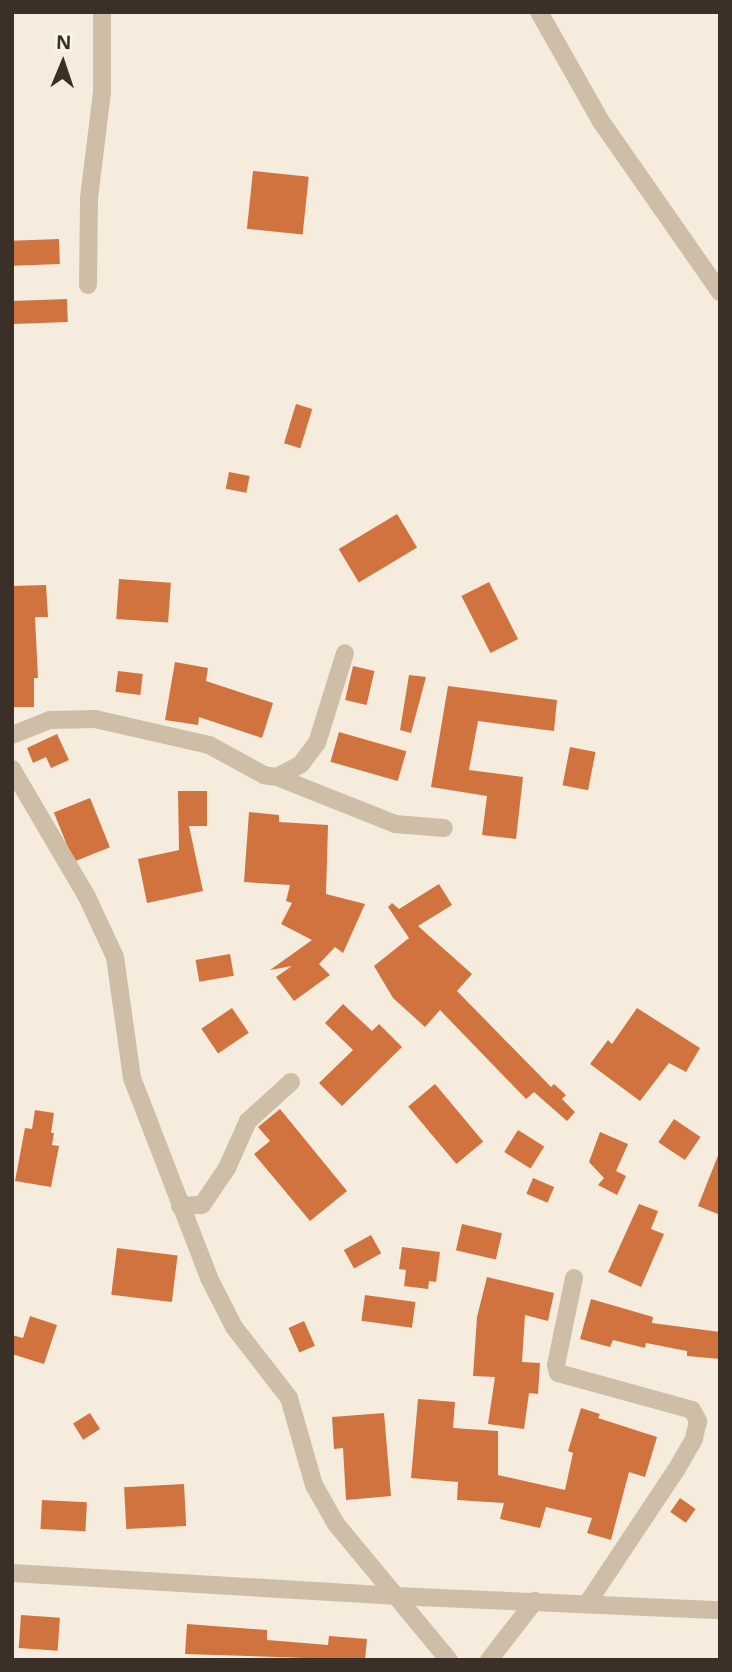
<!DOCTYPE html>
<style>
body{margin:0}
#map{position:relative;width:732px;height:1672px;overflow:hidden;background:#f5ecdd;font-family:"Open Sans",sans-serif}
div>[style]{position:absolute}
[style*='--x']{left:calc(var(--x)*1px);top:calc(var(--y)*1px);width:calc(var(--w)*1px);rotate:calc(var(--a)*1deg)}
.building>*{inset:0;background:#d1733f;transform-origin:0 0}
.minor>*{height:18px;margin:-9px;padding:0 9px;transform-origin:9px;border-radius:9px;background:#cebea7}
span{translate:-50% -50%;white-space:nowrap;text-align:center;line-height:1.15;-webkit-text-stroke:7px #fcf6ea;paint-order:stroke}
.frame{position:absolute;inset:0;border:14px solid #3a3028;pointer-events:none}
.north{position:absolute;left:28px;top:28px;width:70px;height:70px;-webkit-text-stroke:5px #fcf6ea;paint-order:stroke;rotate:2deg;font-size:19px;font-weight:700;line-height:28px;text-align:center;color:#3a3028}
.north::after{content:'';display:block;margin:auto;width:24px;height:32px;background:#3a3028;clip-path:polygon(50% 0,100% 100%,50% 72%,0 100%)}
</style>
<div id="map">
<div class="building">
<div style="left:253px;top:171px;width:56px;height:58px;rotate:6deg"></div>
<div style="left:59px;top:239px;width:25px;height:47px;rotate:88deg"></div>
<div style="left:67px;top:299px;width:23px;height:55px;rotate:88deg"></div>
<div style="left:296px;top:404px;width:17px;height:41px;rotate:17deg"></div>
<div style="left:229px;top:472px;width:21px;height:17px;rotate:11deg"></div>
<div style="left:397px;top:514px;width:39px;height:68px;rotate:59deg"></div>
<div style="left:119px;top:579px;width:52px;height:40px;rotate:4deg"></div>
<div style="left:489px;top:582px;width:64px;height:31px;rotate:63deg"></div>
<div style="clip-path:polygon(46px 585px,48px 617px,35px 617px,38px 678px,34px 678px,34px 707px,12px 707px,12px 586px)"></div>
<div style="clip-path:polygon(175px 662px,208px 668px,206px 681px,273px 703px,262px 738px,199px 717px,198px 725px,165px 720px)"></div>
<div style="left:353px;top:666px;width:22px;height:35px;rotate:13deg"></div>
<div style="left:118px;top:671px;width:25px;height:21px;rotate:7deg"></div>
<div style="clip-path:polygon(409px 675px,426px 677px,411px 733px,400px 730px)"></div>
<div style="clip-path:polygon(448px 686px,557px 700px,554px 731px,478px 721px,469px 770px,523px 777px,516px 839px,482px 835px,487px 796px,431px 787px)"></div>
<div style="left:339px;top:732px;width:70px;height:31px;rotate:16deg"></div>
<div style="clip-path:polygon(57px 734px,69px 760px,51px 768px,46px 757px,33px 763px,27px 748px)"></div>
<div style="left:570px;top:747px;width:26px;height:39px;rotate:11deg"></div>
<div style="clip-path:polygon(178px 791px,207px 791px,207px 826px,189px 826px,203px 891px,147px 903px,138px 859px,179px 850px)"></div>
<div style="left:90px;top:798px;width:53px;height:39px;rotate:68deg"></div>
<div style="clip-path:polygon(249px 812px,279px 815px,279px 822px,328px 825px,326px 894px,365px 904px,343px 953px,335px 947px,319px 964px,330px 975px,294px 1001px,276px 977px,292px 966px,270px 970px,312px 940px,281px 924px,292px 903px,286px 901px,290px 885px,244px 882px)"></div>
<div style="clip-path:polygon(439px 884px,452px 905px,418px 926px,472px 974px,457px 991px,551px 1087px,554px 1084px,566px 1095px,562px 1099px,575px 1112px,567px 1121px,534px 1092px,526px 1099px,440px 1010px,425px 1027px,393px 998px,374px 966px,409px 938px,388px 907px,392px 903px,399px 909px)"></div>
<div style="left:230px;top:954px;width:22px;height:35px;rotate:80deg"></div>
<div style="clip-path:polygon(343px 1004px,372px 1031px,379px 1024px,402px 1047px,342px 1106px,319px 1083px,353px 1050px,325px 1023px)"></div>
<div style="left:232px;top:1008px;width:30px;height:37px;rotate:56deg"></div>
<div style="clip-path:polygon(637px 1008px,700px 1048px,686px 1072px,669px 1063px,640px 1101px,590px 1064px,608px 1040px,612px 1044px)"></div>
<div style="left:435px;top:1084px;width:75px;height:35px;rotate:50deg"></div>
<div style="clip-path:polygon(280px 1109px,347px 1191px,310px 1221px,254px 1154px,270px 1141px,258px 1127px)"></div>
<div style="clip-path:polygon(35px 1110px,54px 1113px,51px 1133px,54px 1133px,52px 1145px,59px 1146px,51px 1187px,15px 1181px,25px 1128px,32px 1129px)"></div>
<div style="left:674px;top:1119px;width:32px;height:28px;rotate:34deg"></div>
<div style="left:518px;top:1130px;width:31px;height:26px;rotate:32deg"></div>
<div style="clip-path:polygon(600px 1132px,628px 1144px,616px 1171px,626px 1176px,617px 1195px,598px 1185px,604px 1178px,589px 1162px)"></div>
<div style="clip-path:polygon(719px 1153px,720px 1154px,720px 1215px,698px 1206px)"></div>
<div style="left:533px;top:1178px;width:23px;height:17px;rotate:23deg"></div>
<div style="clip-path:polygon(639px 1204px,658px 1211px,651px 1229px,664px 1234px,641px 1287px,608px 1272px)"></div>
<div style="left:462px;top:1224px;width:41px;height:27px;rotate:13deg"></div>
<div style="left:371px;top:1235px;width:21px;height:31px;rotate:61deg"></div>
<div style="clip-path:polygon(402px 1247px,440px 1252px,436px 1282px,429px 1281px,428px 1289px,404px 1286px,406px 1270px,399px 1269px)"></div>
<div style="left:117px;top:1248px;width:61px;height:47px;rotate:7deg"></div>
<div style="clip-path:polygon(487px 1277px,554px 1293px,548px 1321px,525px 1315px,522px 1362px,540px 1363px,538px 1394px,529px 1393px,524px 1429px,488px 1424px,495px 1377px,473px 1376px,477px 1317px)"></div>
<div style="left:365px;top:1295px;width:51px;height:26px;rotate:8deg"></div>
<div style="clip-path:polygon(591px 1299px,653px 1317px,652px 1323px,720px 1332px,720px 1359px,687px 1356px,687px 1351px,646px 1343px,645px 1348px,613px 1340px,610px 1347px,580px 1339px)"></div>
<div style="clip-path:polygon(30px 1316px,57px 1325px,44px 1364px,12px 1354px,12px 1335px,23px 1338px)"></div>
<div style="left:304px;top:1321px;width:27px;height:17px;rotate:66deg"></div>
<div style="clip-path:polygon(418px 1399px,455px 1402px,453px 1428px,498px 1431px,498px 1475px,565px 1490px,573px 1453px,568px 1451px,581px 1408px,600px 1414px,598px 1418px,657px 1437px,645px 1477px,629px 1472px,611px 1540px,587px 1533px,592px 1518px,546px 1507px,540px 1528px,500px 1519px,504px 1503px,457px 1500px,458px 1482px,411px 1478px)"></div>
<div style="left:90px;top:1413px;width:19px;height:20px;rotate:58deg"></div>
<div style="clip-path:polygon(384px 1413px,391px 1496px,346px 1500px,343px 1448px,334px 1449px,332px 1417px)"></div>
<div style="left:184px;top:1484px;width:42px;height:60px;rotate:87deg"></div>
<div style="left:680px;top:1498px;width:19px;height:17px;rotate:35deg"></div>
<div style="left:42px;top:1500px;width:45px;height:29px;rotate:3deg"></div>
<div style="left:21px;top:1615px;width:39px;height:33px;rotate:4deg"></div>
<div style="clip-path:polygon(187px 1624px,267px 1630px,267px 1640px,328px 1645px,329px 1636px,367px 1639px,365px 1660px,185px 1654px)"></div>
</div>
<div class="minor">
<div style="--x:539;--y:12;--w:124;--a:60.5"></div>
<div style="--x:600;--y:120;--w:210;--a:55.1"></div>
<div style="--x:88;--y:285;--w:87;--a:-89.3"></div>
<div style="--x:89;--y:198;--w:107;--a:-83"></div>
<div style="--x:102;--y:92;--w:80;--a:-90"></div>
<div style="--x:12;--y:735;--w:41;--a:-21.5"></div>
<div style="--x:50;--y:720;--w:45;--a:-1.3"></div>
<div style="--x:95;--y:719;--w:117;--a:12.8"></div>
<div style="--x:209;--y:745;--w:63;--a:28.6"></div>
<div style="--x:264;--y:775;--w:13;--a:9"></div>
<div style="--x:277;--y:777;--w:27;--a:-28"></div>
<div style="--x:301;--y:764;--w:26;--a:-53"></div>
<div style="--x:317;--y:743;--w:94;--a:-72.7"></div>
<div style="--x:12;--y:769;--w:148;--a:59.6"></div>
<div style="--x:87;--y:897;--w:66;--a:65"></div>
<div style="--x:115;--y:957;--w:122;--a:82"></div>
<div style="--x:132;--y:1078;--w:214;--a:68.9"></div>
<div style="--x:209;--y:1278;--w:55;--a:63"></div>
<div style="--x:234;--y:1327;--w:90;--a:52.2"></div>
<div style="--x:289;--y:1398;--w:91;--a:74"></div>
<div style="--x:314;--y:1485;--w:45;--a:60.6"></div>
<div style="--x:336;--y:1524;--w:177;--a:50.3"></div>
<div style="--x:277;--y:777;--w:127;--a:21.7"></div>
<div style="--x:395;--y:824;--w:49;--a:4.7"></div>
<div style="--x:180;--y:1206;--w:22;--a:-3"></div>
<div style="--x:202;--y:1205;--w:45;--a:-56"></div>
<div style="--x:227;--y:1168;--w:51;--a:-65.9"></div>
<div style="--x:248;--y:1121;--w:58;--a:-42.2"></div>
<div style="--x:574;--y:1278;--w:89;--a:101.7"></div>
<div style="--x:556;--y:1365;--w:8;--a:76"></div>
<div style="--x:558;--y:1373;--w:139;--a:15.4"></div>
<div style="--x:692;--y:1410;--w:13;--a:61"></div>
<div style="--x:698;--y:1421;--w:18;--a:103"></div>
<div style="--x:694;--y:1439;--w:36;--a:120"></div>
<div style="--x:676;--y:1470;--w:161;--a:123.6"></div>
<div style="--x:12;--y:1573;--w:383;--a:3.4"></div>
<div style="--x:394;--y:1596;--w:326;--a:2.5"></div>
<div style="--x:489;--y:1660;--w:75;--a:-52.1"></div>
</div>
<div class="frame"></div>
<div class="north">N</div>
</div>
